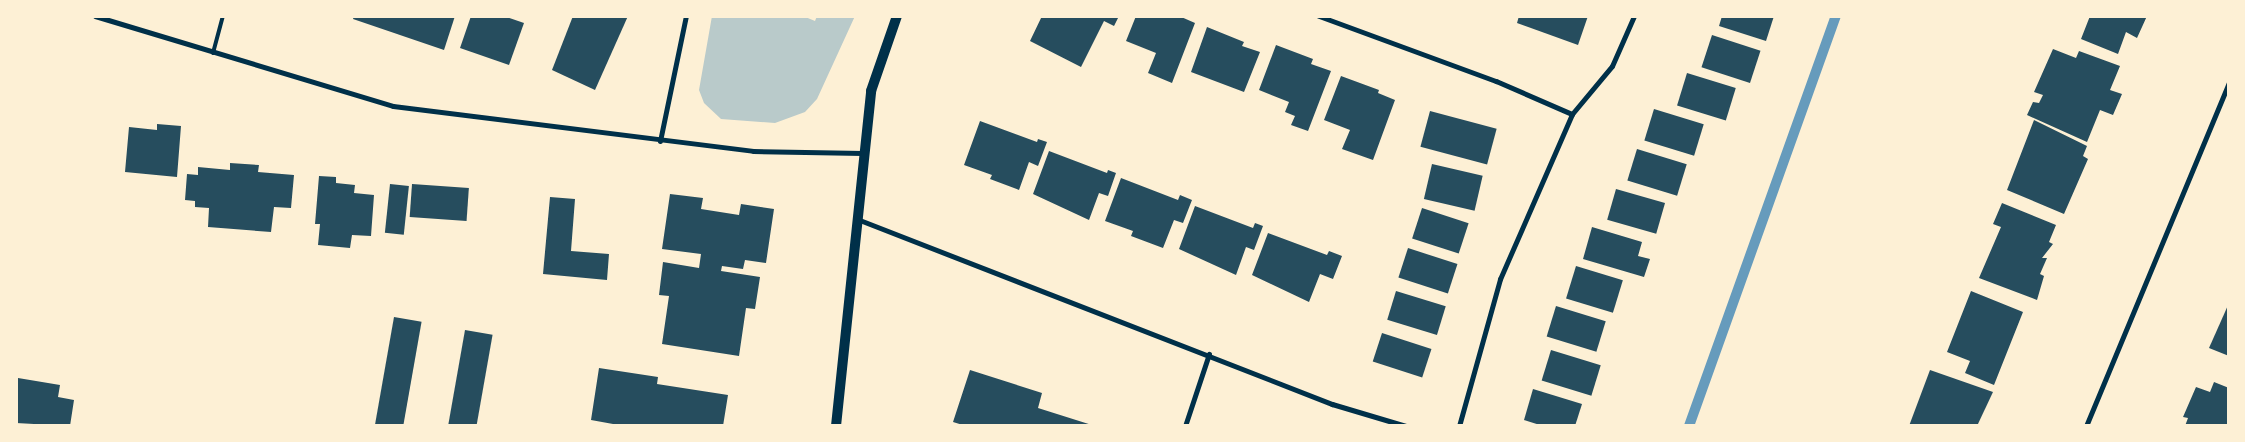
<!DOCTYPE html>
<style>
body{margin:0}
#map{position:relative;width:2245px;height:442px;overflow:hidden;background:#fdf0d5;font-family:"DM Sans",sans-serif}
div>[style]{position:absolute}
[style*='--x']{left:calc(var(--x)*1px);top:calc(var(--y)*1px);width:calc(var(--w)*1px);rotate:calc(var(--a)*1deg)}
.green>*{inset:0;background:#b9caca}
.stream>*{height:10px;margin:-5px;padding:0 5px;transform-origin:5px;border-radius:5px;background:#669bbc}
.building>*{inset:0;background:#264d5e;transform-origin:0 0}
.service>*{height:4px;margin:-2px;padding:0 2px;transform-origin:2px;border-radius:2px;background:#003049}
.minor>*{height:5px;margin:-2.5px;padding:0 2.5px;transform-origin:2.5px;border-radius:2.5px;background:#003049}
.secondary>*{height:10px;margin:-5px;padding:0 5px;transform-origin:5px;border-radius:5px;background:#003049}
span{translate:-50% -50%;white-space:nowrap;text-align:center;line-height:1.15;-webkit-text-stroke:5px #fdf0d5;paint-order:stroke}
.frame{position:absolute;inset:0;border:18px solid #fdf0d5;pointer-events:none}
</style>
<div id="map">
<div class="green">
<div style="clip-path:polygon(712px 16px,803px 16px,815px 21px,817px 16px,855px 16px,817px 99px,805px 112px,775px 123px,721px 119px,704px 103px,699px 90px)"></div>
</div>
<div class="stream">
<div style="--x:1689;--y:426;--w:436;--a:-70.3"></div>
</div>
<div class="building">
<div style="clip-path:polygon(354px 16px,455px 16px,444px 50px,353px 19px)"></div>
<div style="clip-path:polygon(471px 16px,504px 16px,524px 23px,509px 65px,460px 48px)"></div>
<div style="clip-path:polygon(628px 16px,595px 90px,552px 70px,573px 16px)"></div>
<div style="clip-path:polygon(1042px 16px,1119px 16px,1114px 26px,1104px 21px,1081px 67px,1030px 41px)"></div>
<div style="clip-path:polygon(1136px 16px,1179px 16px,1195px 23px,1172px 83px,1148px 73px,1156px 53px,1126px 41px)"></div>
<div style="clip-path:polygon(1519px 16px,1588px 16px,1578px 45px,1517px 23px)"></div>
<div style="clip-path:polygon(1722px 16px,1774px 16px,1766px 41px,1719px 26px)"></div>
<div style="clip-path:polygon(2090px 16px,2147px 16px,2137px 38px,2126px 32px,2118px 54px,2081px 39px)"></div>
<div style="clip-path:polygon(1207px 27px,1244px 42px,1242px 46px,1260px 52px,1244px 92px,1191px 72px)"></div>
<div style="left:1712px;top:35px;width:51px;height:34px;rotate:18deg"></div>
<div style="clip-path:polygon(1276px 45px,1313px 59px,1311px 64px,1331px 71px,1308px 131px,1291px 125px,1295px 116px,1285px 112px,1289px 102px,1259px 90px)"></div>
<div style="clip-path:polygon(2053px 49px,2076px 58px,2079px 51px,2120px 66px,2110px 90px,2122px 94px,2113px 115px,2100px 110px,2087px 142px,2027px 115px,2033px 102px,2039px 103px,2043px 95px,2034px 92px)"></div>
<div style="left:1687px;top:73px;width:51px;height:34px;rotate:17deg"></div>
<div style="clip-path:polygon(1341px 76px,1379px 90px,1378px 93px,1395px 100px,1373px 160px,1342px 149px,1350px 130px,1324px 120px)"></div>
<div style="left:1654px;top:109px;width:52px;height:33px;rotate:17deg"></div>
<div style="left:1430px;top:111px;width:69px;height:37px;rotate:15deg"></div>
<div style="clip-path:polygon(2034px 120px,2087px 146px,2083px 156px,2088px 159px,2064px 214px,2007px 190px)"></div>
<div style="clip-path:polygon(980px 121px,1037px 142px,1038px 139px,1047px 142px,1038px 166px,1029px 162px,1019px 190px,990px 179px,992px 175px,964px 165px)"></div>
<div style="clip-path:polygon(157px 124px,181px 126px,177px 177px,125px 172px,129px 127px,157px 130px)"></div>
<div style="left:1637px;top:149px;width:52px;height:33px;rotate:17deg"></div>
<div style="clip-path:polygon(1049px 151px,1107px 173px,1108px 170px,1116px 173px,1108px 196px,1099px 193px,1089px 220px,1033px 194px)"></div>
<div style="clip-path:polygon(230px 163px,259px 165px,258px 172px,294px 175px,291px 208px,274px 207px,271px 232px,208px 227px,209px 208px,195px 207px,195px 201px,185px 200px,187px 174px,198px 175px,198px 167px,230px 170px)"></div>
<div style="left:1432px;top:164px;width:52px;height:36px;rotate:13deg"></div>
<div style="clip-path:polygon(319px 176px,336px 177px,336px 183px,355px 185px,354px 193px,374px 195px,371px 236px,352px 235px,350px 248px,318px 245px,320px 224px,315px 224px)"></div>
<div style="clip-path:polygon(1121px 178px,1178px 200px,1180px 195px,1192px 200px,1183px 223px,1174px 220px,1163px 248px,1131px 236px,1133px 231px,1105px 221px)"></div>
<div style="left:390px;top:184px;width:19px;height:49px;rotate:6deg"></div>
<div style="left:412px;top:184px;width:57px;height:33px;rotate:4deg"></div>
<div style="left:1616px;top:189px;width:51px;height:32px;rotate:16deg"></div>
<div style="clip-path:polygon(670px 194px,703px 198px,701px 209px,739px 215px,741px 204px,774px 209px,766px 263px,745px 260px,743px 269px,722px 266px,721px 271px,760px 277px,755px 309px,746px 308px,739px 356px,662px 344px,669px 296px,659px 295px,663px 262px,699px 268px,701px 254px,662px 249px)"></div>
<div style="clip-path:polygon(550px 197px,575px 199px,571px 251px,609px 254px,607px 280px,543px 274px)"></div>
<div style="clip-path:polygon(2002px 203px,2056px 225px,2049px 242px,2053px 244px,2042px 258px,2047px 258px,2040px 274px,2044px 276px,2037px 300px,1979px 278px,2001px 227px,1993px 224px)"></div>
<div style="clip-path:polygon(1195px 206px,1253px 228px,1255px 223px,1263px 226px,1254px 250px,1246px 247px,1236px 275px,1179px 249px)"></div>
<div style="left:1422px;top:208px;width:49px;height:32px;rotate:18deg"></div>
<div style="clip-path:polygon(1592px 227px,1642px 242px,1638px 256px,1650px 259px,1644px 277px,1583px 259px)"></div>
<div style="clip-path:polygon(1268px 233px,1327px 255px,1329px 251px,1342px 256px,1333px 279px,1320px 274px,1309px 302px,1252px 275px)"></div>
<div style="left:1408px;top:248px;width:52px;height:31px;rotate:18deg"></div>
<div style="left:1576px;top:266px;width:49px;height:34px;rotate:17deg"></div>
<div style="left:1396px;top:291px;width:52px;height:30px;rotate:17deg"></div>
<div style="clip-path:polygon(1971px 291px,2023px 312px,1994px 385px,1965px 373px,1970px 361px,1947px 352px)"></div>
<div style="clip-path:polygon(2229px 303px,2229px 356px,2209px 348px)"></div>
<div style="left:1556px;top:306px;width:52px;height:32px;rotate:17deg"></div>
<div style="left:394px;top:317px;width:28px;height:111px;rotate:10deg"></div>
<div style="left:465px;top:330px;width:28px;height:98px;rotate:10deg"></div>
<div style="left:1382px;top:333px;width:52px;height:30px;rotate:18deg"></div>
<div style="left:1551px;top:350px;width:52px;height:32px;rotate:17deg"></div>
<div style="clip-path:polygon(599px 368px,658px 377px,657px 384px,728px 395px,723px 426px,624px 426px,591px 420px)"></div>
<div style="clip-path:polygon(970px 370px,1042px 393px,1038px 408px,1095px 426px,966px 426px,953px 422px)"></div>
<div style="clip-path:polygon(1930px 370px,1993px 392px,1977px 426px,1909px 426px)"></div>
<div style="clip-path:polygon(18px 378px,60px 385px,58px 397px,74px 400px,70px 426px,16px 423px)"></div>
<div style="clip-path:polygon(2214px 382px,2229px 388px,2229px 426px,2185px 426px,2188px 418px,2183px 417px,2196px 387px,2210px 392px)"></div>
<div style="clip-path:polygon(1533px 389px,1582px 404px,1575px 426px,1543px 426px,1524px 420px)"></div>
</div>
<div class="service">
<div style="--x:213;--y:53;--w:38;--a:-75"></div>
</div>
<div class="minor">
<div style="--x:95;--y:16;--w:311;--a:16.8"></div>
<div style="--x:393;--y:106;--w:363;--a:7.1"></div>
<div style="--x:753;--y:151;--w:110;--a:1"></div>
<div style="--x:1319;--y:16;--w:189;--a:20.2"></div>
<div style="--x:1496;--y:81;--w:83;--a:23.5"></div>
<div style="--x:660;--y:141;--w:128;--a:-78.3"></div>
<div style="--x:857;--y:219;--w:510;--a:21.28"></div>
<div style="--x:1332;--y:404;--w:77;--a:16.6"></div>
<div style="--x:1185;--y:426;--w:76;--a:-71.6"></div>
<div style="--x:1459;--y:426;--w:153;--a:-74.4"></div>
<div style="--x:1500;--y:279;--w:180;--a:-66.4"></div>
<div style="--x:1572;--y:114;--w:62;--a:-50.2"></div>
<div style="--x:1612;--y:66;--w:55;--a:-66.3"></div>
<div style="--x:2086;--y:426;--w:372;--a:-67.4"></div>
</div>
<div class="secondary">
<div style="--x:836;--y:426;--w:337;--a:-84"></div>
<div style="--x:871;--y:91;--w:79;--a:-70.9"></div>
</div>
<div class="frame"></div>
</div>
